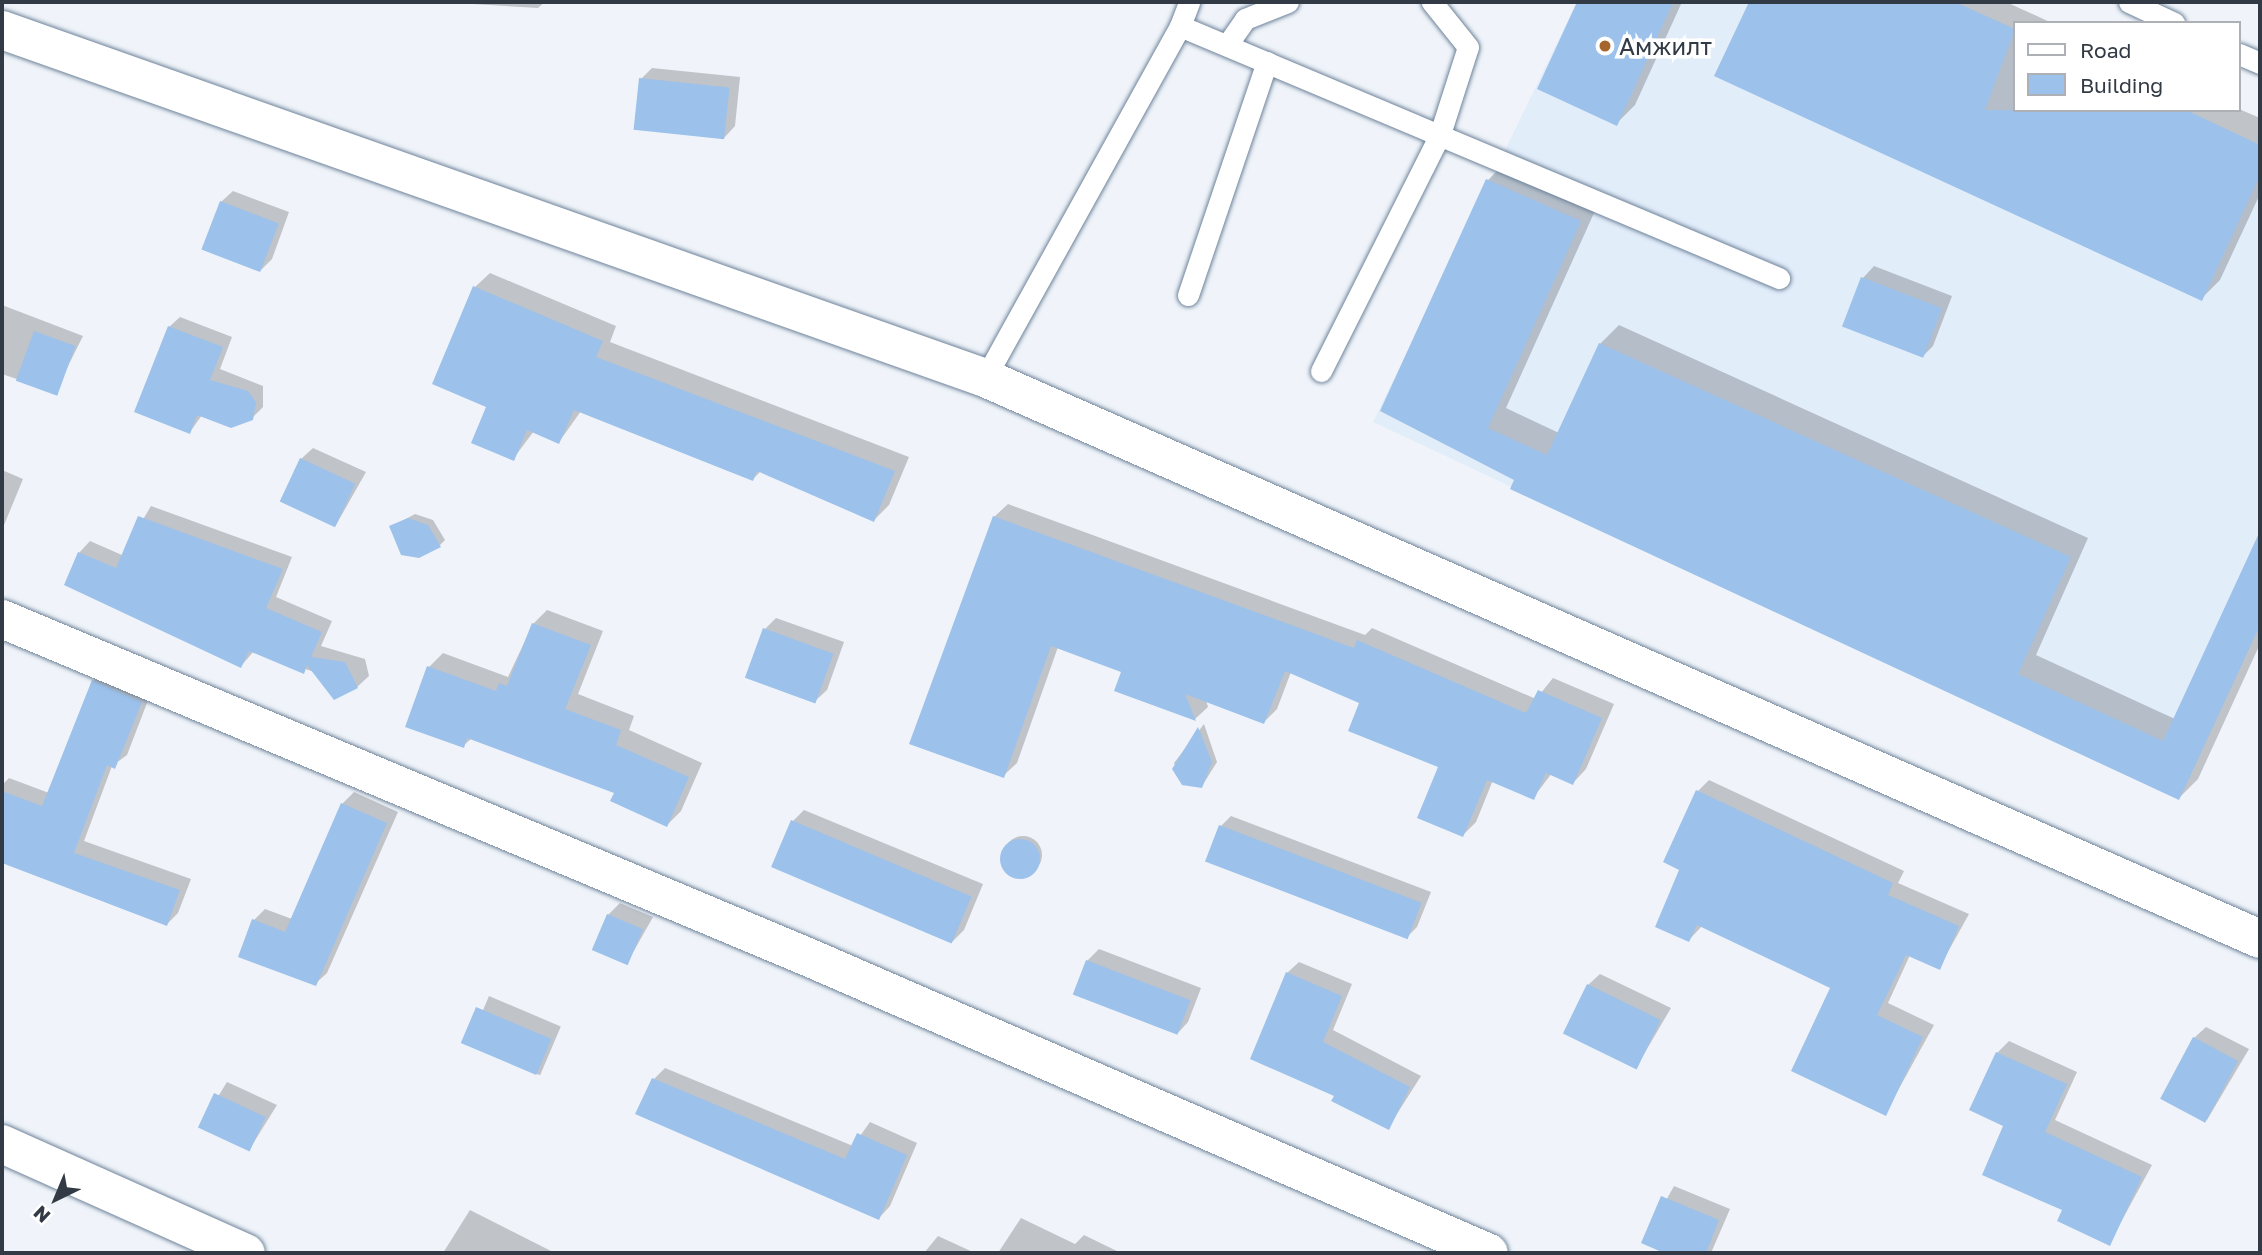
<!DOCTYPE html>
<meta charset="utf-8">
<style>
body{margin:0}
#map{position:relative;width:2262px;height:1255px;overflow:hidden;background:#f0f4fa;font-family:"Golos Text",sans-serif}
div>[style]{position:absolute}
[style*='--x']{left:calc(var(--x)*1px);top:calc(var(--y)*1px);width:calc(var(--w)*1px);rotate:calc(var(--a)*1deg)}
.built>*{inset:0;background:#e2edfa}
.shadow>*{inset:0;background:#0003;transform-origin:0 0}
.round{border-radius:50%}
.building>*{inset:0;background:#9cc1ea;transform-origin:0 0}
.roads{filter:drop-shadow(0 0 2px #6e839a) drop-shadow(0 0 2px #6e839a)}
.service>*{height:21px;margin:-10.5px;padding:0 10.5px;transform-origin:10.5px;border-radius:10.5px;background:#fff}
.minor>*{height:38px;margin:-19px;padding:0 19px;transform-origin:19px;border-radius:19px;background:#fff}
.dots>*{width:19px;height:19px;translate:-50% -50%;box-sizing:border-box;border:4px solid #fff;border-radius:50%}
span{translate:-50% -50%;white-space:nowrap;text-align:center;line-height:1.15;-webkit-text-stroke:7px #fff;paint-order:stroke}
.poi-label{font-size:24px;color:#323b45}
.left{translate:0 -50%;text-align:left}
.frame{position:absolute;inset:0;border:4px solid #323b45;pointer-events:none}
.legend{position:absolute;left:2013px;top:21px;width:228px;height:91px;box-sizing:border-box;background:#fff;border:2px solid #adb1b5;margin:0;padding:9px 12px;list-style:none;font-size:21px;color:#323b45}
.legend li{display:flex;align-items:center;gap:14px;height:35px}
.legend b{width:35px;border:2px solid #adb1b5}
.north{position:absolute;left:21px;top:1164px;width:70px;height:70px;-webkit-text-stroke:5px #fff;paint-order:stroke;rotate:223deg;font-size:19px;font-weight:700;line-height:28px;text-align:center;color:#323b45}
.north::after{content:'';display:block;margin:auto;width:24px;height:32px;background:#323b45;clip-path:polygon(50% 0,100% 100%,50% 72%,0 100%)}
</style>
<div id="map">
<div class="built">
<div style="clip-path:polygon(1577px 2px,1947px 2px,2015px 33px,2015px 110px,2183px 110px,2260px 146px,2260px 625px,2179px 800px,1373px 422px)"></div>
</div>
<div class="shadow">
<div style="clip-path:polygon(439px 2px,545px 2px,538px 8px)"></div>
<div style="clip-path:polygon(1579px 2px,1682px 2px,1635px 105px,1616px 124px,1540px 89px)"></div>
<div style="clip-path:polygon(1751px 2px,2006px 2px,2052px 23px,2015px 23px,2015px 110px,2239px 109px,2260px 118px,2260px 194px,2220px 280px,2201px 299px,1717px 76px)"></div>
<div style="clip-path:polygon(652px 68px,740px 77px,735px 126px,724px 138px,641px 79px)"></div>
<div style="clip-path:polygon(1506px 162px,1599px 202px,1506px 408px,1559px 433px,1600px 344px,1619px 325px,2088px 538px,2036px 655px,2175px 719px,2260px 535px,2260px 644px,2198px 779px,2179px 798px,1383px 410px,1488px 180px)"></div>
<div style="clip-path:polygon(233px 191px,289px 212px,272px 259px,261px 270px,221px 202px)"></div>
<div style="clip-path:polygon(1874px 266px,1952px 296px,1933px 346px,1922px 357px,1844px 326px,1863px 278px)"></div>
<div style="clip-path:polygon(490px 273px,616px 326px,610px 342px,909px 457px,889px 505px,874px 520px,761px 471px,753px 479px,581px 411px,559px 442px,534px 431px,513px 459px,488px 406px,475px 287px)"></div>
<div style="clip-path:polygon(2px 305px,83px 336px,55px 392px,2px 374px)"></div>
<div style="clip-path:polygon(180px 317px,232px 337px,220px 369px,263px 386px,263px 407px,252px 418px,202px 415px,190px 432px,169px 327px)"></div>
<div style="clip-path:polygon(313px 448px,366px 472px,336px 525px,301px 459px)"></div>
<div style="clip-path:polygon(2px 470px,23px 479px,2px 530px)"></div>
<div style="clip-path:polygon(1008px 504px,1365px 635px,1372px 628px,1536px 699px,1553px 678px,1614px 704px,1586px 769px,1573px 783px,1552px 773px,1533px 798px,1493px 780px,1476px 822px,1463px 835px,1440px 766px,1361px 702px,1291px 672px,1277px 709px,1264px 722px,1206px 700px,1208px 707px,1195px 719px,1116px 690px,1123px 671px,1058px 647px,1017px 763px,1003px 776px,994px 517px)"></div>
<div style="clip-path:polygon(151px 506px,292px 557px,276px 597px,332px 621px,321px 646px,365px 659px,369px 676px,357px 687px,254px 651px,241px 666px,79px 553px,90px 541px,122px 555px)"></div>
<div style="clip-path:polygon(415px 514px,433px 520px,445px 540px,440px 545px,391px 527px)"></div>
<div style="clip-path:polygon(547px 610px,603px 631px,578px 694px,634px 716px,629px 730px,702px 763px,681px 811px,667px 825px,616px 792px,472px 738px,463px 746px,429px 667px,443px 653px,508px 677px,533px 624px)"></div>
<div style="clip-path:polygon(776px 618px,844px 642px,827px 690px,815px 701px,765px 629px)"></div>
<div style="clip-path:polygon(105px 670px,152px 690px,127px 755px,112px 766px,84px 841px,191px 879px,178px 913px,167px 924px,2px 861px,2px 785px,9px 778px,49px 793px,93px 681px)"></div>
<div style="clip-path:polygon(1204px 724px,1217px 762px,1202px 786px,1183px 783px,1174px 763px)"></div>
<div style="clip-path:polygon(1709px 780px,1904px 871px,1898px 883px,1969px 914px,1939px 968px,1910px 955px,1888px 1003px,1934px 1025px,1885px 1114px,1833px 987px,1702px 926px,1689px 940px,1682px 869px,1698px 791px)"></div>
<div style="clip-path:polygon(354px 792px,398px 812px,327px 973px,315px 984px,254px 920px,265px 909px,292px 919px,342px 804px)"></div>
<div style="clip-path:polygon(804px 810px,983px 884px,964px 930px,952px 942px,793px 821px)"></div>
<div style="clip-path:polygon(1231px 816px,1431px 892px,1417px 927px,1407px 937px,1221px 826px)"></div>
<div class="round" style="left:1004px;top:836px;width:38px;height:38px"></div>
<div style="clip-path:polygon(620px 903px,653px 917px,627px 963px,608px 915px)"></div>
<div style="clip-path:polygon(1099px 949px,1201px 988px,1188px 1022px,1177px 1034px,1087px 961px)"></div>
<div style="clip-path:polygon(1299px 962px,1352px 984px,1333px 1030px,1421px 1076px,1388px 1128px,1336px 1095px,1287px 973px)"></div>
<div style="clip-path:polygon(1600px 974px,1671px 1008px,1637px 1066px,1588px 985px)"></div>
<div style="left:489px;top:996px;width:78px;height:53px;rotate:23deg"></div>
<div style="clip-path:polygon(2206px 1027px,2249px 1049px,2207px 1120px,2194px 1038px)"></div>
<div style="clip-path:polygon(2009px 1041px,2077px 1072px,2055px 1120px,2152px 1165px,2109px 1244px,2005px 1125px,1997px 1053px)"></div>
<div style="clip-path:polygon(665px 1068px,853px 1146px,870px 1122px,917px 1143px,890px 1206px,879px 1218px,654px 1079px)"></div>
<div style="clip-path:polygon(227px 1082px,277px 1105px,249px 1150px,200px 1126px)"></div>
<div style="clip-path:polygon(1674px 1186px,1730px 1209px,1711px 1253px,1669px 1253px,1643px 1242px)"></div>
<div style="clip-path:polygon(470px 1210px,555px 1253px,443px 1253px)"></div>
<div style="clip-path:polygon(1021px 1218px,1075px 1244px,1084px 1235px,1121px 1253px,998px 1253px)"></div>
<div style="clip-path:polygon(938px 1236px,975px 1253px,924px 1253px)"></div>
</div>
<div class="building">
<div style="clip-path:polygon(1577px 2px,1673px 2px,1617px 126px,1537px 89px)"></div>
<div style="clip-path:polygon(1749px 2px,1955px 2px,2015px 29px,1985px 110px,2186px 110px,2260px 145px,2260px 175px,2202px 301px,1714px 76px)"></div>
<div style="left:639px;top:78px;width:91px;height:52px;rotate:6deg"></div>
<div style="clip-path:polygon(1486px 179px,1581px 221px,1488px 428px,1547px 455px,1599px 343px,2071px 557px,2018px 674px,2163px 741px,2260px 531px,2260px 625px,2179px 800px,1510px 489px,1514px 480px,1380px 411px)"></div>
<div style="left:220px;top:201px;width:63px;height:52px;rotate:21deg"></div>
<div style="left:1861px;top:277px;width:87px;height:53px;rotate:21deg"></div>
<div style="clip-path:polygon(473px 286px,603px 341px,596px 357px,895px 471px,874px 522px,757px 471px,753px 481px,574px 410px,559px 444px,527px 430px,514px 461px,471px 443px,486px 407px,432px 384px)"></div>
<div style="clip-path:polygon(168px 326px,223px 347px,210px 380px,248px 391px,256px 402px,253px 420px,231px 428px,197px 415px,190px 434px,134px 412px)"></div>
<div style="left:34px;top:331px;width:44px;height:53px;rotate:20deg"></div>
<div style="left:300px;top:458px;width:61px;height:48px;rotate:25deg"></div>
<div style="clip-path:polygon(138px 516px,283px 569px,266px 608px,322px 632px,311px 657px,345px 662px,358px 688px,334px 700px,307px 665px,304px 674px,249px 651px,241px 668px,64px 585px,78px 552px,116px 568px)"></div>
<div style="clip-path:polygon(993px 516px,1354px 648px,1357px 640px,1526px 713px,1538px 690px,1602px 718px,1573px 785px,1546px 773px,1534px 800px,1487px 780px,1463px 837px,1417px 818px,1438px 767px,1348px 731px,1359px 703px,1285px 671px,1264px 724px,1185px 694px,1196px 721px,1114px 691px,1121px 672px,1051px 646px,1004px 778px,909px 744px)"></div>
<div style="clip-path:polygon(408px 518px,428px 525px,441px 547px,419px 558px,401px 555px,389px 526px)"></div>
<div style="clip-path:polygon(532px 623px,591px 645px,565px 709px,621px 730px,616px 745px,689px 777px,667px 827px,610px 801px,614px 793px,467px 738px,464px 748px,405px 727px,427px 666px,496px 691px,499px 683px,507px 686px)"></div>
<div style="left:763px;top:628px;width:75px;height:53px;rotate:20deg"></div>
<div style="clip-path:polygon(92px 680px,142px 702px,115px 769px,107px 765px,74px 853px,180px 890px,167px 926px,2px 863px,2px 791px,42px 806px)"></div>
<div style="clip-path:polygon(1198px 727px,1212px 762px,1202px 788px,1182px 785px,1172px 769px)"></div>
<div style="clip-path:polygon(1696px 790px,1893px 883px,1888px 895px,1959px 926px,1940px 970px,1906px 955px,1877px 1015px,1923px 1037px,1886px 1116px,1791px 1071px,1830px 988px,1697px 925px,1689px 942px,1655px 927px,1679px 870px,1663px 862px)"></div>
<div style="clip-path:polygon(341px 803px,387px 823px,316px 986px,238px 957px,252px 919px,285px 932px)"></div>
<div style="left:791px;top:820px;width:196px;height:51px;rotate:23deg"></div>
<div style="left:1219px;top:825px;width:217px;height:39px;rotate:21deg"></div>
<div class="round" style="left:1000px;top:839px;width:40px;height:40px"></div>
<div style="left:607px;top:914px;width:39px;height:39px;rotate:23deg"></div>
<div style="left:1086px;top:960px;width:112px;height:37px;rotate:21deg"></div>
<div style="clip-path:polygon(1286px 972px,1342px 996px,1323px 1042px,1410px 1087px,1389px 1130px,1331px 1101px,1334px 1096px,1250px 1059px)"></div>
<div style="left:1587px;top:984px;width:82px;height:55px;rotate:26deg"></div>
<div style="left:476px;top:1007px;width:82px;height:39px;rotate:23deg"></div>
<div style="left:2193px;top:1037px;width:51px;height:70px;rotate:28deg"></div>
<div style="clip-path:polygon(1996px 1052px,2067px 1084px,2045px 1132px,2142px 1177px,2110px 1246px,2057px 1221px,2062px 1210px,1982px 1175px,2003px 1126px,1969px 1110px)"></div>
<div style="clip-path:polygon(652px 1078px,845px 1159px,857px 1133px,907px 1155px,879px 1220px,635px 1114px)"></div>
<div style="left:214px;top:1093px;width:57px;height:38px;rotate:25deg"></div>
<div style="clip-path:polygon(1661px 1196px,1719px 1220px,1706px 1253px,1664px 1253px,1641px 1243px)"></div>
</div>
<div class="roads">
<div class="service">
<div style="--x:2129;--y:2;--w:50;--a:25"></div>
<div style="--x:1180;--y:26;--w:26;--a:-69"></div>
<div style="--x:1227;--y:45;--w:32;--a:-55"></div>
<div style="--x:1245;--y:19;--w:46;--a:-21.6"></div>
<div style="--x:2239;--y:54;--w:23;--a:23"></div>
<div style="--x:1188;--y:295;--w:246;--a:-71.3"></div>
<div style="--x:1321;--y:371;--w:265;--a:-63.3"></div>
<div style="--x:1440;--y:134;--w:91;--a:-72.2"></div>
<div style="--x:1468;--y:47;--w:58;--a:-128.7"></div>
<div style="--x:985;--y:378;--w:402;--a:-61"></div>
<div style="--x:1180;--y:26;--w:650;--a:22.82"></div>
</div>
<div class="minor">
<div style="--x:2;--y:30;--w:1043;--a:19.49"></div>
<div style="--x:985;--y:378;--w:1393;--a:23.75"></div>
<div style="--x:2;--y:619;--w:876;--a:22.76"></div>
<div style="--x:810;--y:958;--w:740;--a:23.48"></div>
<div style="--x:2;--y:1144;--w:267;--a:24.1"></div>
</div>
</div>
<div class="dots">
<div style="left:1605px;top:46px;background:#a5662d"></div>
</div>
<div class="poi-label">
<span class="left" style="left:1619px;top:46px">Амжилт</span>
</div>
<div class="frame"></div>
<ul class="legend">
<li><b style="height:9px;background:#fff"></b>Road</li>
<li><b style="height:19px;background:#9cc1ea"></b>Building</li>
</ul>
<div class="north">N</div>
</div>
